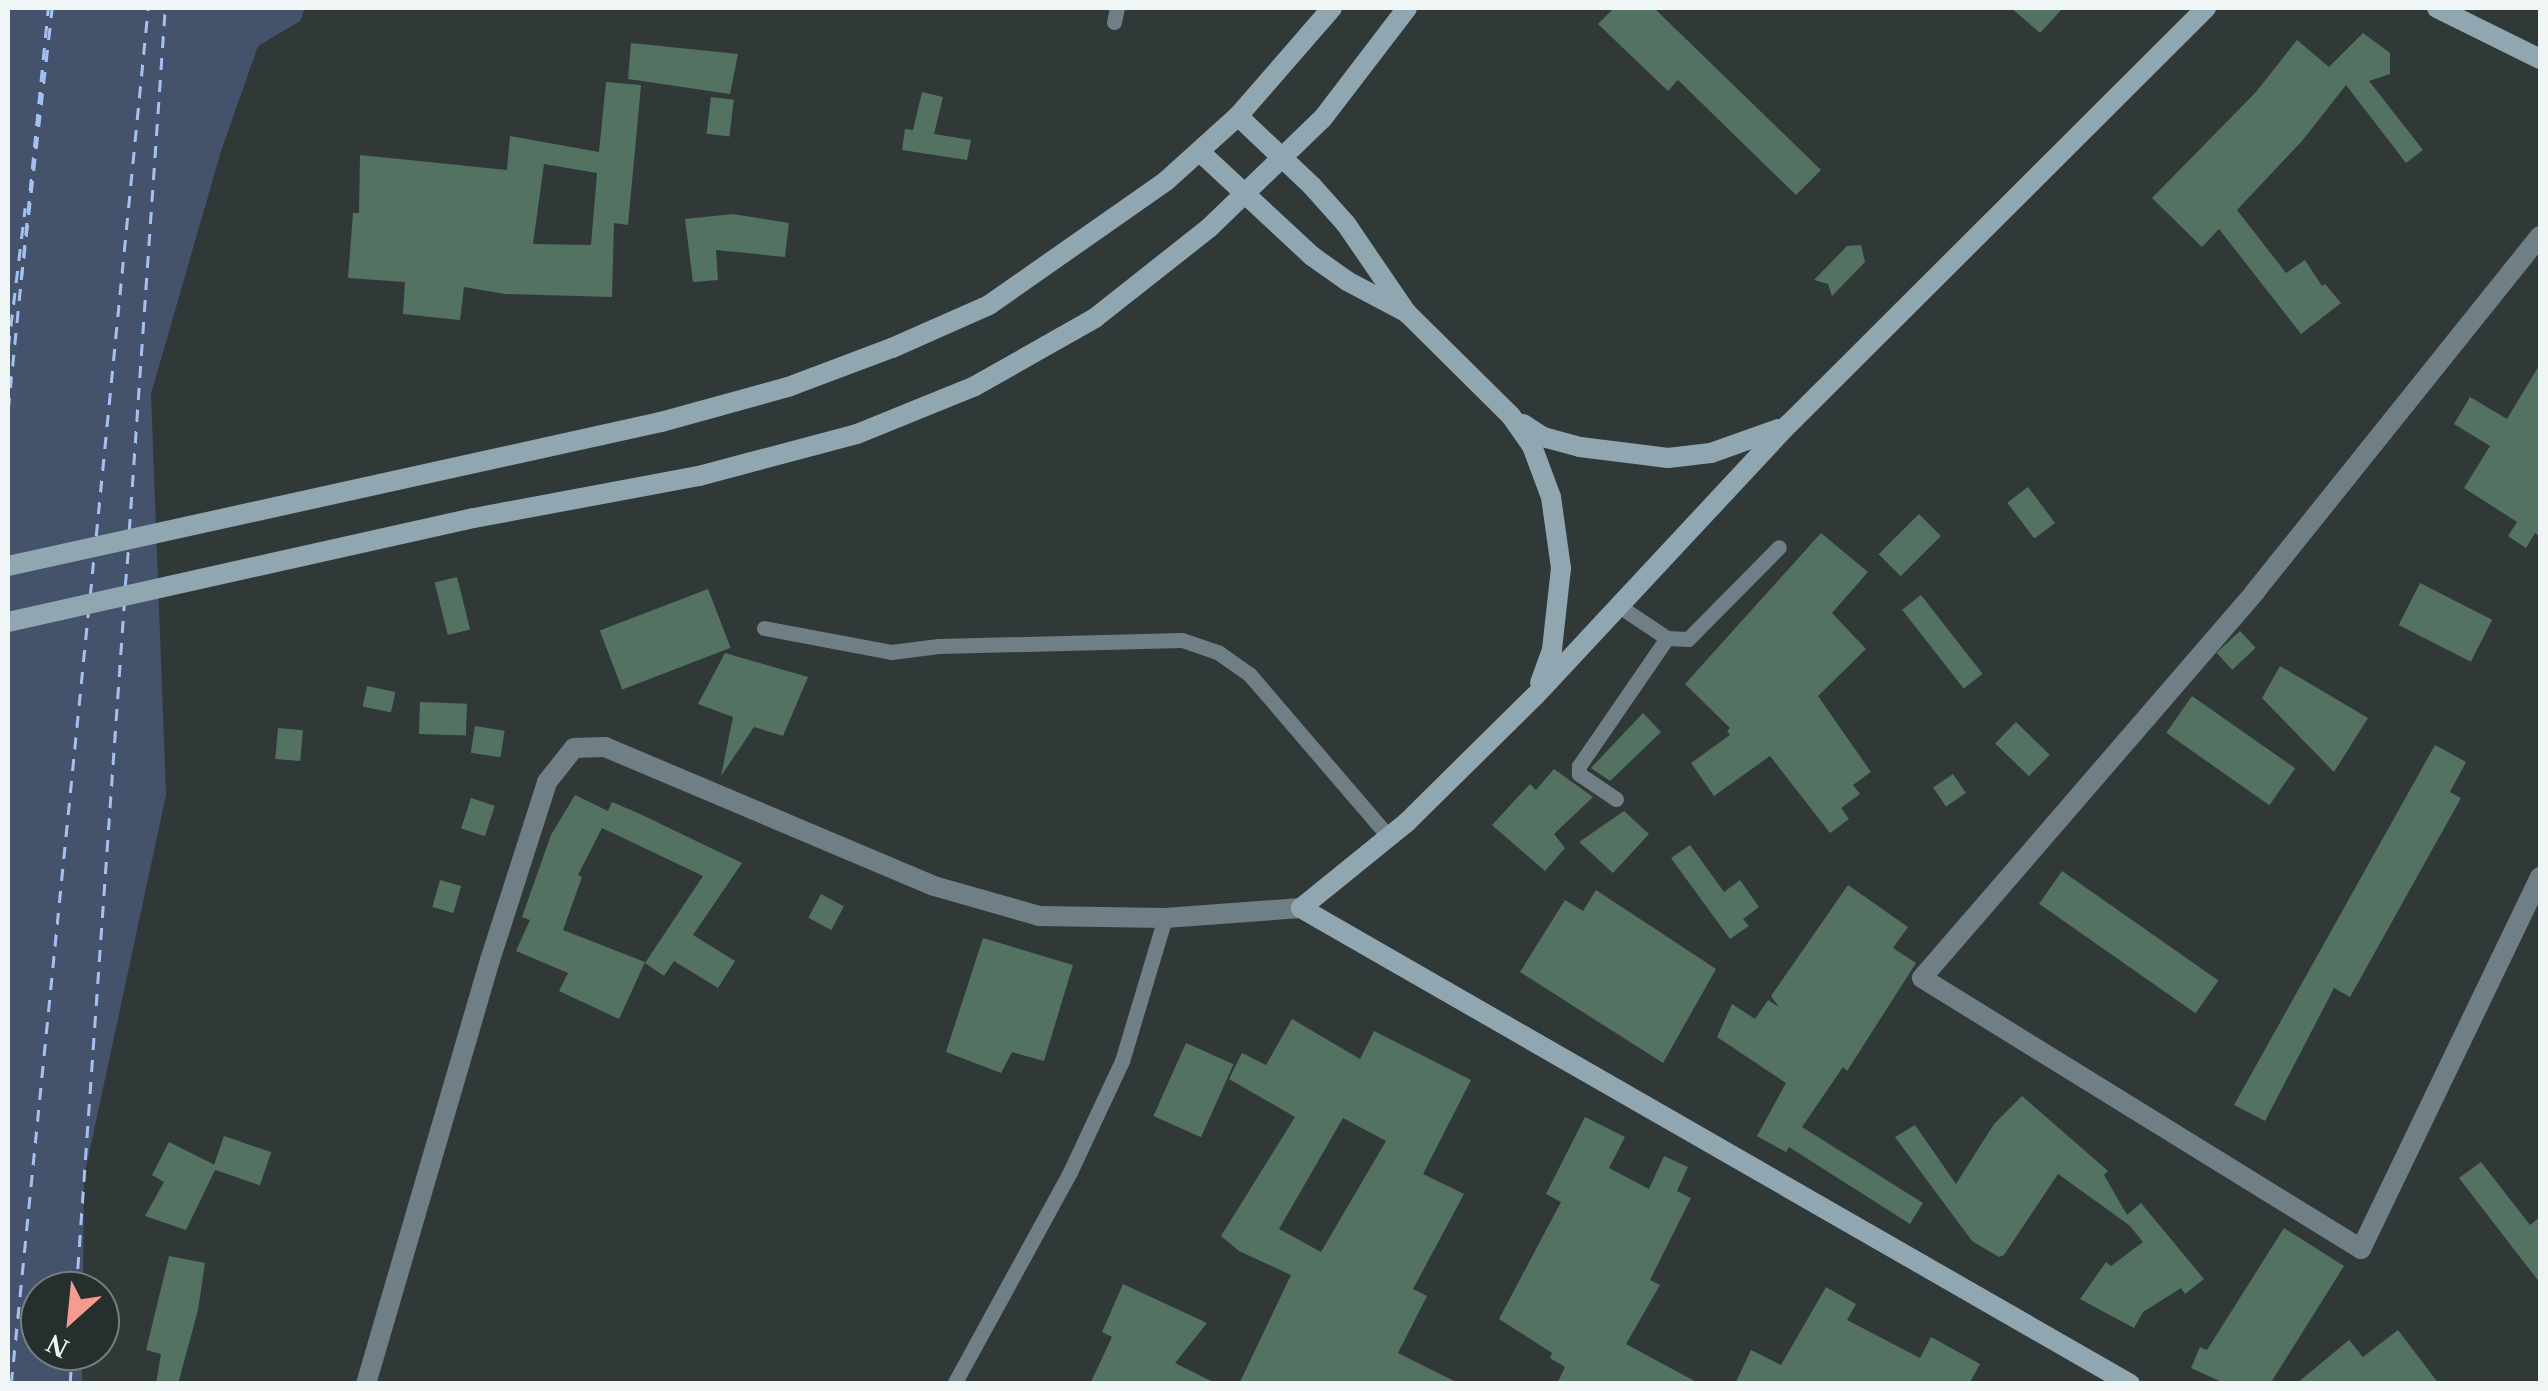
<!DOCTYPE html>
<style>
body{margin:0}
#map{position:relative;width:2548px;height:1391px;overflow:hidden;background:#313938;font-family:Georgia,serif}
div>[style]{position:absolute}
[style*='--x']{left:calc(var(--x)*1px);top:calc(var(--y)*1px);width:calc(var(--w)*1px);rotate:calc(var(--a)*1deg)}
.water>*{inset:0;background:#44536b}
.ferry>*{height:2.5px;margin-top:-1.25px;transform-origin:0;background:repeating-linear-gradient(90deg,#a4c2f1 0 12px,transparent 0 22px)}
.building>*{inset:0;background:#537261;transform-origin:0 0}
.lane>*{height:15px;margin:-7.5px;padding:0 7.5px;transform-origin:7.5px;border-radius:7.5px;background:#707f85}
.street>*{height:20px;margin:-10px;padding:0 10px;transform-origin:10px;border-radius:10px;background:#707f85}
.secondary>*{height:20px;margin:-10px;padding:0 10px;transform-origin:10px;border-radius:10px;background:#90a7b1}
span{translate:-50% -50%;white-space:nowrap;text-align:center;line-height:1.15;-webkit-text-stroke:10px #272e2e;paint-order:stroke}
.frame{position:absolute;inset:0;border:10px solid #f0f5f5;pointer-events:none}
.north{position:absolute;left:20px;top:1271px;width:100px;height:100px;box-sizing:border-box;background:#272e2e;border:2px solid #777e7e;border-radius:50%;rotate:207deg;font-size:28px;font-weight:700;line-height:40px;text-align:center;color:#f0f5f5}
.north::after{content:'';display:block;margin:auto;width:35px;height:45px;background:#f59c91;clip-path:polygon(50% 0,100% 100%,50% 72%,0 100%)}
</style>
<div id="map">
<div class="water">
<div style="clip-path:polygon(8px 8px,305px 8px,300px 21px,258px 46px,221px 151px,151px 394px,166px 795px,84px 1177px,83px 1291px,40px 1291px,40px 1351px,82px 1351px,82px 1383px,8px 1384px)"></div>
</div>
<div class="ferry">
<div style="--x:21;--y:280;--w:274;--a:-83.5"></div>
<div style="--x:8;--y:348;--w:141;--a:-83.1"></div>
<div style="--x:8;--y:410;--w:404;--a:-84.3"></div>
<div style="--x:129;--y:531;--w:524;--a:-86.06"></div>
<div style="--x:96;--y:536;--w:531;--a:-84.38"></div>
<div style="--x:125;--y:586;--w:37;--a:-85"></div>
<div style="--x:90;--y:596;--w:42;--a:-84.6"></div>
<div style="--x:76;--y:1291;--w:689;--a:-86"></div>
<div style="--x:11;--y:1384;--w:774;--a:-84.29"></div>
<div style="--x:70;--y:1384;--w:33;--a:-87"></div>
</div>
<div class="building">
<div style="clip-path:polygon(1614px 8px,1654px 8px,1821px 170px,1796px 195px,1678px 80px,1668px 91px,1598px 24px)"></div>
<div style="clip-path:polygon(2011px 8px,2063px 8px,2040px 33px)"></div>
<div style="clip-path:polygon(2363px 33px,2390px 53px,2390px 74px,2369px 81px,2423px 150px,2406px 163px,2346px 85px,2302px 141px,2237px 210px,2286px 273px,2305px 260px,2322px 286px,2325px 284px,2341px 303px,2301px 334px,2219px 229px,2202px 247px,2152px 198px,2256px 92px,2297px 40px,2329px 67px)"></div>
<div style="clip-path:polygon(631px 43px,738px 54px,730px 94px,628px 79px)"></div>
<div style="clip-path:polygon(evenodd,606px 82px,641px 85px,628px 225px,614px 223px,612px 297px,505px 294px,464px 287px,460px 320px,403px 314px,405px 282px,348px 278px,353px 213px,359px 213px,360px 155px,507px 170px,510px 136px,599px 152px,606px 82px,544px 164px,597px 173px,591px 245px,533px 244px,544px 164px)"></div>
<div style="clip-path:polygon(922px 92px,943px 97px,934px 134px,971px 140px,967px 160px,902px 150px,905px 129px,913px 130px)"></div>
<div style="left:711px;top:97px;width:23px;height:37px;rotate:7deg"></div>
<div style="clip-path:polygon(733px 214px,789px 223px,785px 257px,716px 250px,718px 280px,693px 282px,685px 219px)"></div>
<div style="clip-path:polygon(1861px 245px,1865px 262px,1832px 296px,1828px 284px,1814px 280px,1847px 246px)"></div>
<div style="clip-path:polygon(2540px 364px,2540px 537px,2535px 533px,2526px 548px,2508px 536px,2517px 522px,2464px 488px,2490px 446px,2454px 424px,2470px 397px,2507px 419px)"></div>
<div style="left:2028px;top:487px;width:45px;height:26px;rotate:53deg"></div>
<div style="left:1919px;top:514px;width:31px;height:57px;rotate:45deg"></div>
<div style="clip-path:polygon(1821px 533px,1868px 572px,1832px 613px,1866px 649px,1818px 696px,1871px 772px,1853px 785px,1860px 794px,1841px 808px,1849px 819px,1830px 833px,1770px 756px,1714px 796px,1691px 763px,1730px 735px,1727px 731px,1730px 728px,1685px 684px)"></div>
<div style="left:457px;top:577px;width:54px;height:23px;rotate:76deg"></div>
<div style="left:2420px;top:583px;width:81px;height:47px;rotate:27deg"></div>
<div style="left:708px;top:589px;width:63px;height:116px;rotate:69deg"></div>
<div style="left:1921px;top:595px;width:100px;height:24px;rotate:52deg"></div>
<div style="left:2240px;top:631px;width:23px;height:32px;rotate:47deg"></div>
<div style="clip-path:polygon(725px 653px,808px 677px,783px 736px,754px 727px,721px 776px,733px 717px,698px 704px)"></div>
<div style="clip-path:polygon(2280px 666px,2368px 718px,2334px 772px,2262px 698px)"></div>
<div style="left:367px;top:686px;width:29px;height:21px;rotate:12deg"></div>
<div style="left:2192px;top:696px;width:126px;height:45px;rotate:35deg"></div>
<div style="left:420px;top:702px;width:47px;height:32px;rotate:2deg"></div>
<div style="clip-path:polygon(1643px 713px,1661px 732px,1610px 781px,1591px 768px)"></div>
<div style="left:2016px;top:722px;width:47px;height:30px;rotate:44deg"></div>
<div style="left:475px;top:726px;width:30px;height:27px;rotate:9deg"></div>
<div style="left:278px;top:728px;width:25px;height:31px;rotate:5deg"></div>
<div style="clip-path:polygon(2435px 745px,2466px 762px,2450px 792px,2461px 798px,2350px 997px,2334px 988px,2265px 1121px,2234px 1105px)"></div>
<div style="clip-path:polygon(1554px 769px,1593px 797px,1554px 834px,1565px 848px,1545px 871px,1492px 825px,1530px 784px,1536px 790px)"></div>
<div style="left:1953px;top:774px;width:23px;height:24px;rotate:56deg"></div>
<div style="clip-path:polygon(575px 795px,608px 811px,612px 802px,638px 813px,742px 863px,693px 935px,735px 961px,718px 988px,674px 961px,664px 976px,645px 963px,703px 876px,602px 828px,578px 875px,582px 877px,563px 930px,645px 962px,619px 1019px,559px 991px,568px 973px,516px 951px,530px 920px,522px 917px,551px 835px)"></div>
<div style="left:471px;top:798px;width:25px;height:32px;rotate:18deg"></div>
<div style="clip-path:polygon(1624px 811px,1649px 834px,1613px 873px,1579px 842px)"></div>
<div style="clip-path:polygon(1690px 845px,1724px 892px,1740px 880px,1759px 907px,1743px 919px,1749px 926px,1730px 939px,1671px 858px)"></div>
<div style="left:2062px;top:871px;width:191px;height:40px;rotate:35deg"></div>
<div style="left:440px;top:880px;width:22px;height:28px;rotate:16deg"></div>
<div style="clip-path:polygon(1848px 885px,1908px 927px,1893px 948px,1916px 963px,1847px 1071px,1843px 1067px,1802px 1127px,1923px 1203px,1910px 1224px,1789px 1147px,1786px 1152px,1757px 1136px,1786px 1083px,1717px 1037px,1732px 1004px,1755px 1019px,1768px 1000px,1779px 1007px,1771px 996px)"></div>
<div style="clip-path:polygon(1596px 890px,1716px 969px,1663px 1063px,1520px 972px,1565px 900px,1583px 911px)"></div>
<div style="left:821px;top:894px;width:26px;height:27px;rotate:28deg"></div>
<div style="clip-path:polygon(983px 938px,1073px 965px,1044px 1061px,1012px 1052px,1001px 1073px,946px 1052px)"></div>
<div style="clip-path:polygon(evenodd,1292px 1019px,1360px 1059px,1374px 1031px,1471px 1080px,1423px 1174px,1464px 1194px,1413px 1289px,1427px 1296px,1398px 1353px,1460px 1384px,1239px 1384px,1291px 1275px,1239px 1251px,1221px 1236px,1295px 1117px,1229px 1079px,1242px 1053px,1266px 1065px,1292px 1019px,1343px 1118px,1386px 1141px,1321px 1252px,1279px 1229px,1343px 1118px)"></div>
<div style="left:1186px;top:1043px;width:52px;height:80px;rotate:24deg"></div>
<div style="clip-path:polygon(2022px 1096px,2108px 1171px,2104px 1175px,2127px 1215px,2141px 1203px,2204px 1279px,2185px 1294px,2181px 1288px,2143px 1312px,2134px 1328px,2080px 1299px,2106px 1262px,2111px 1266px,2143px 1242px,2129px 1225px,2058px 1174px,2004px 1255px,1999px 1257px,1972px 1241px,1895px 1137px,1915px 1125px,1956px 1184px,1994px 1124px)"></div>
<div style="clip-path:polygon(1585px 1117px,1625px 1137px,1609px 1168px,1649px 1189px,1664px 1156px,1688px 1167px,1677px 1191px,1691px 1198px,1650px 1280px,1660px 1285px,1626px 1344px,1700px 1384px,1557px 1384px,1565px 1367px,1550px 1358px,1552px 1353px,1499px 1319px,1561px 1202px,1546px 1194px)"></div>
<div style="left:224px;top:1136px;width:50px;height:35px;rotate:19deg"></div>
<div style="clip-path:polygon(169px 1142px,217px 1166px,186px 1230px,145px 1216px,164px 1182px,152px 1175px)"></div>
<div style="clip-path:polygon(2481px 1162px,2530px 1225px,2540px 1217px,2540px 1283px,2459px 1178px)"></div>
<div style="clip-path:polygon(2284px 1228px,2344px 1266px,2270px 1384px,2226px 1384px,2191px 1368px,2200px 1347px,2207px 1350px)"></div>
<div style="clip-path:polygon(169px 1256px,205px 1263px,198px 1310px,178px 1384px,156px 1384px,161px 1354px,146px 1350px)"></div>
<div style="clip-path:polygon(1123px 1284px,1207px 1323px,1175px 1363px,1217px 1384px,1090px 1384px,1112px 1337px,1102px 1332px)"></div>
<div style="clip-path:polygon(1826px 1287px,1856px 1304px,1847px 1320px,1920px 1358px,1931px 1337px,1980px 1364px,1969px 1384px,1735px 1384px,1751px 1350px,1781px 1365px)"></div>
<div style="clip-path:polygon(2398px 1330px,2439px 1384px,2296px 1384px,2349px 1340px,2363px 1357px)"></div>
</div>
<div class="lane">
<div style="--x:1114;--y:22;--w:14;--a:-78"></div>
<div style="--x:1619;--y:606;--w:58;--a:33.7"></div>
<div style="--x:1667;--y:638;--w:21;--a:3"></div>
<div style="--x:1688;--y:639;--w:129;--a:-45.3"></div>
<div style="--x:764;--y:628;--w:129;--a:10.7"></div>
<div style="--x:891;--y:652;--w:48;--a:-7.1"></div>
<div style="--x:939;--y:646;--w:243;--a:-1.4"></div>
<div style="--x:1182;--y:640;--w:39;--a:19"></div>
<div style="--x:1219;--y:653;--w:38;--a:35"></div>
<div style="--x:1250;--y:675;--w:213;--a:49.4"></div>
<div style="--x:1616;--y:799;--w:45;--a:-146"></div>
<div style="--x:1579;--y:774;--w:8;--a:-90"></div>
<div style="--x:1579;--y:766;--w:155;--a:-55.5"></div>
<div style="--x:954;--y:1384;--w:242;--a:-61.3"></div>
<div style="--x:1070;--y:1172;--w:123;--a:-64.9"></div>
<div style="--x:1122;--y:1061;--w:149;--a:-73.3"></div>
</div>
<div class="street">
<div style="--x:2540;--y:236;--w:455;--a:128.7"></div>
<div style="--x:2256;--y:591;--w:511;--a:130.8"></div>
<div style="--x:1922;--y:978;--w:516;--a:31.69"></div>
<div style="--x:2361;--y:1249;--w:413;--a:-64.3"></div>
<div style="--x:366;--y:1384;--w:442;--a:-73.7"></div>
<div style="--x:490;--y:960;--w:187;--a:-72.2"></div>
<div style="--x:547;--y:782;--w:43;--a:-51.5"></div>
<div style="--x:574;--y:748;--w:31;--a:-2"></div>
<div style="--x:605;--y:747;--w:357;--a:22.9"></div>
<div style="--x:934;--y:886;--w:109;--a:15.9"></div>
<div style="--x:1039;--y:916;--w:126;--a:0.9"></div>
<div style="--x:1165;--y:918;--w:136;--a:-4.2"></div>
</div>
<div class="secondary">
<div style="--x:2437;--y:8;--w:115;--a:26.3"></div>
<div style="--x:1238;--y:116;--w:102;--a:43.4"></div>
<div style="--x:1312;--y:186;--w:51;--a:48.2"></div>
<div style="--x:1346;--y:224;--w:107;--a:55.7"></div>
<div style="--x:1406;--y:312;--w:148;--a:44.7"></div>
<div style="--x:1511;--y:416;--w:37;--a:55"></div>
<div style="--x:1532;--y:446;--w:54;--a:69.6"></div>
<div style="--x:1551;--y:497;--w:72;--a:82"></div>
<div style="--x:1561;--y:568;--w:82;--a:96.3"></div>
<div style="--x:1552;--y:650;--w:35;--a:110"></div>
<div style="--x:1200;--y:152;--w:153;--a:42.9"></div>
<div style="--x:1312;--y:256;--w:43;--a:35.5"></div>
<div style="--x:1347;--y:281;--w:64;--a:27.8"></div>
<div style="--x:1523;--y:424;--w:24;--a:33"></div>
<div style="--x:1543;--y:437;--w:38;--a:15"></div>
<div style="--x:1580;--y:447;--w:89;--a:7.1"></div>
<div style="--x:1668;--y:458;--w:43;--a:-6.6"></div>
<div style="--x:1711;--y:453;--w:71;--a:-19.7"></div>
<div style="--x:8;--y:566;--w:669;--a:-12.44"></div>
<div style="--x:661;--y:422;--w:132;--a:-15.4"></div>
<div style="--x:788;--y:387;--w:111;--a:-20.6"></div>
<div style="--x:892;--y:348;--w:106;--a:-23.9"></div>
<div style="--x:989;--y:305;--w:216;--a:-35"></div>
<div style="--x:1166;--y:181;--w:97;--a:-42.1"></div>
<div style="--x:1238;--y:116;--w:143;--a:-49"></div>
<div style="--x:8;--y:622;--w:477;--a:-12.6"></div>
<div style="--x:474;--y:518;--w:229;--a:-10.6"></div>
<div style="--x:699;--y:476;--w:163;--a:-14.9"></div>
<div style="--x:857;--y:434;--w:127;--a:-22.1"></div>
<div style="--x:975;--y:386;--w:138;--a:-29.5"></div>
<div style="--x:1095;--y:318;--w:145;--a:-38.3"></div>
<div style="--x:1209;--y:228;--w:158;--a:-44"></div>
<div style="--x:1323;--y:118;--w:138;--a:-52.6"></div>
<div style="--x:2130;--y:1384;--w:956;--a:-150.14"></div>
<div style="--x:1301;--y:908;--w:135;--a:-39"></div>
<div style="--x:1406;--y:823;--w:181;--a:-44.6"></div>
<div style="--x:1535;--y:696;--w:372;--a:-47"></div>
<div style="--x:1789;--y:424;--w:589;--a:-44.93"></div>
</div>
<div class="frame"></div>
<div class="north">N</div>
</div>
